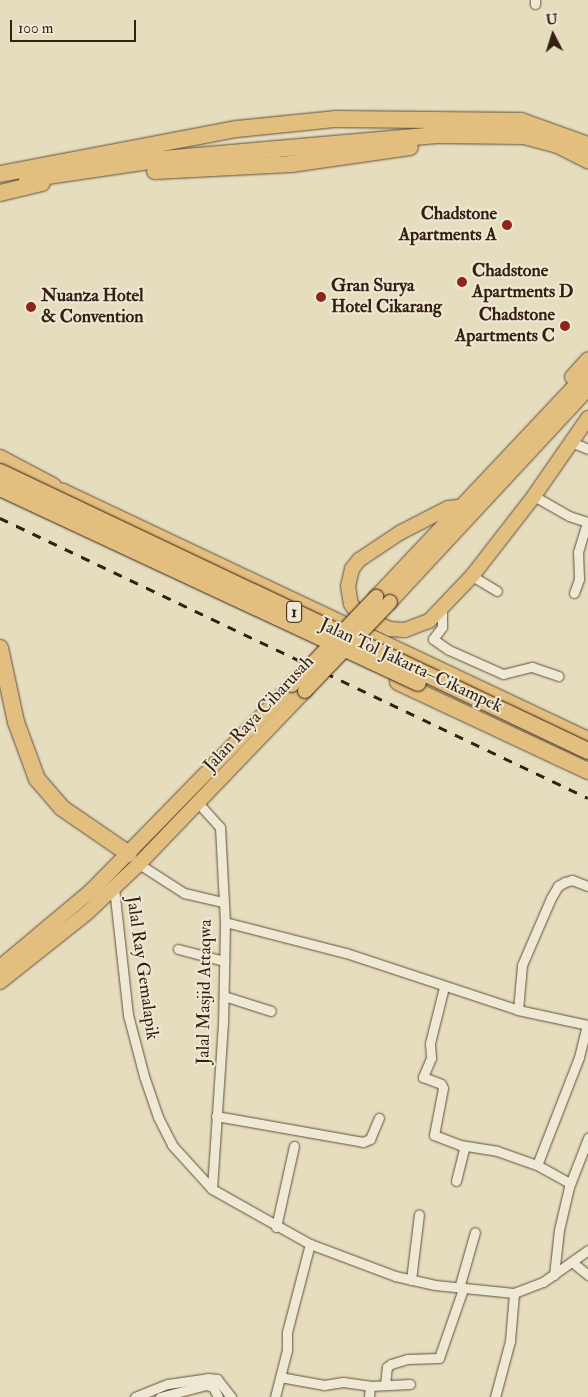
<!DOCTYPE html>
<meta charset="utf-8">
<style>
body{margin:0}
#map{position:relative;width:588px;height:1397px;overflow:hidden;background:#e5ddbe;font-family:"IM FELL Double Pica",serif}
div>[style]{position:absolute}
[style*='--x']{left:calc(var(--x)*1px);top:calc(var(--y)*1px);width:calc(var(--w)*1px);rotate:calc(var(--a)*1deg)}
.roads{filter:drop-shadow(0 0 1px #624e3c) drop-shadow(0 0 1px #624e3c)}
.street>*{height:9px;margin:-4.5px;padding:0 4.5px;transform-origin:4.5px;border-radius:4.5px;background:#eee9d5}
.primary>*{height:14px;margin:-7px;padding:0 7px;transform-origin:7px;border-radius:7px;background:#e2be7f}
.highway>*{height:16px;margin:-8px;padding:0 8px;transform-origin:8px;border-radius:8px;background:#e2be7f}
.rail>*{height:2.5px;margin-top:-1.25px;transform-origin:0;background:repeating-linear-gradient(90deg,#361e11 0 9px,transparent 0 18px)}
.bridges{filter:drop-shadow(0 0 1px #361e11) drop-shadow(0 0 1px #361e11)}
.primary-bridge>*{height:14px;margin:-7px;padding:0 7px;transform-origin:7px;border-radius:7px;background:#e2be7f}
.highway-bridge>*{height:16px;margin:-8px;padding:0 8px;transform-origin:8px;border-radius:8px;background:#e2be7f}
.dots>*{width:14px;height:14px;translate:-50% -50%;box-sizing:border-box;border:2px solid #eee9d5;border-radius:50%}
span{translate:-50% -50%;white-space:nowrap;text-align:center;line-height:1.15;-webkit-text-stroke:4px #eee9d5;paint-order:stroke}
.shield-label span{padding:1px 4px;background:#eee9d5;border:1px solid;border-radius:4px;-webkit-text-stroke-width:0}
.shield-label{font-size:16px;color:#361e11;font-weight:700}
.poi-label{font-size:18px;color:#361e11;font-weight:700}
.right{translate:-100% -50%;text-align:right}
.left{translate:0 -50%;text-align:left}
.street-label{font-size:18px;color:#361e11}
.north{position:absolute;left:528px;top:10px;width:50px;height:50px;-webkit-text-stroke:4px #eee9d5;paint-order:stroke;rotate:355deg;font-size:14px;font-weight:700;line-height:20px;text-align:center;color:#361e11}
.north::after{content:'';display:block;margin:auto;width:18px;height:22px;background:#361e11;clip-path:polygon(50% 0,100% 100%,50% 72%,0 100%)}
.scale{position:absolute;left:10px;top:20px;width:126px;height:22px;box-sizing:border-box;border:2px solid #361e11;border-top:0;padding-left:6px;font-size:15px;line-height:18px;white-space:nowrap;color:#361e11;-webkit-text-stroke:4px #eee9d5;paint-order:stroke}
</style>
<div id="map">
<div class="roads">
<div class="street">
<div style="--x:535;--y:4;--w:4;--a:-90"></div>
<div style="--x:571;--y:442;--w:18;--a:22"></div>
<div style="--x:534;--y:496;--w:40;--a:29.7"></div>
<div style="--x:569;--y:516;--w:20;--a:18"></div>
<div style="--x:472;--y:576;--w:29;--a:31"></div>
<div style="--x:574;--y:593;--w:15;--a:-70"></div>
<div style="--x:579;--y:579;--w:27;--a:-92"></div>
<div style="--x:578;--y:552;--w:31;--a:-73"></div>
<div style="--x:442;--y:610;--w:17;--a:90"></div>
<div style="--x:442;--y:627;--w:15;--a:127"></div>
<div style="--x:433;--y:639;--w:19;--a:35"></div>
<div style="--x:449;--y:650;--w:59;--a:24"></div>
<div style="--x:503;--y:674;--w:30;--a:-14"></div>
<div style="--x:532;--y:667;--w:28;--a:19"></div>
<div style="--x:199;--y:804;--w:31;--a:48"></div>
<div style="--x:220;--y:827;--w:95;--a:87"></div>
<div style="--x:225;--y:922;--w:101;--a:91.1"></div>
<div style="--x:223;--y:1023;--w:166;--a:93.8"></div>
<div style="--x:139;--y:864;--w:54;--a:32.8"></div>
<div style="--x:184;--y:893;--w:39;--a:13"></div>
<div style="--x:114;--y:888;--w:128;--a:83.7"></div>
<div style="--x:128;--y:1015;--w:63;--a:75.3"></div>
<div style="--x:144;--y:1076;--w:43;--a:71.1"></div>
<div style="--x:158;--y:1117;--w:31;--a:63"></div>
<div style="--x:172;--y:1145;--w:59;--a:47.7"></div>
<div style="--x:212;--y:1189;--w:112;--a:29.3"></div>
<div style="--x:310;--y:1244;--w:91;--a:20.6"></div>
<div style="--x:395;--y:1276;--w:41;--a:12.7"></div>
<div style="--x:435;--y:1285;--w:79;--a:5.8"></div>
<div style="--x:514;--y:1293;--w:31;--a:-21"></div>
<div style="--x:543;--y:1282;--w:55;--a:-35.4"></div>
<div style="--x:225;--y:922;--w:125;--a:14.4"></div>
<div style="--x:346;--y:953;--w:181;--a:18.3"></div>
<div style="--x:518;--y:1010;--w:72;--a:12.1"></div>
<div style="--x:178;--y:949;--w:48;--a:14.6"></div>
<div style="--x:444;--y:987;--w:58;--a:104"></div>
<div style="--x:430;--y:1043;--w:15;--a:86"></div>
<div style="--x:431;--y:1058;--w:21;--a:113"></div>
<div style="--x:423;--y:1077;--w:19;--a:21"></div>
<div style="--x:441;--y:1084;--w:4;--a:63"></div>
<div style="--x:443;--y:1088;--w:48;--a:100.8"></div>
<div style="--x:434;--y:1135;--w:28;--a:21"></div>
<div style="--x:460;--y:1145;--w:37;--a:9"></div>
<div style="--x:497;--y:1151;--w:42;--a:19.3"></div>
<div style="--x:537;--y:1165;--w:38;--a:29"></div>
<div style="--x:224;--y:996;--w:49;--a:17.7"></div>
<div style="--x:518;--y:1010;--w:45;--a:-84.9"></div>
<div style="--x:522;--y:965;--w:73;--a:-66.6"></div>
<div style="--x:551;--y:898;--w:14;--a:-60"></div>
<div style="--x:558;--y:886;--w:8;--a:-30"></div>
<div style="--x:565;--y:882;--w:7;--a:-16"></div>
<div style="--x:572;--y:880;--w:17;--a:21"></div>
<div style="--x:216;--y:1116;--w:149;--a:10"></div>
<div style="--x:363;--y:1142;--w:8;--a:-23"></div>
<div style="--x:370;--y:1139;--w:23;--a:-67"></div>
<div style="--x:537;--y:1165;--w:116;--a:-68.7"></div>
<div style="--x:579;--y:1057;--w:33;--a:-76"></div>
<div style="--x:456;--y:1181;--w:36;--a:-76"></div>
<div style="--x:276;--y:1227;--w:83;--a:-77.5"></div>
<div style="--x:572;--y:1262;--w:21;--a:39"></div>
<div style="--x:554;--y:1275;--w:45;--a:-83.7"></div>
<div style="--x:559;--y:1230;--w:44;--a:-76.9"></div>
<div style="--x:569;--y:1187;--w:53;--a:-68.8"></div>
<div style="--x:411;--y:1280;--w:66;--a:-83.1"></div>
<div style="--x:459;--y:1288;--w:58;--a:-74.1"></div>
<div style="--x:280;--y:1377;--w:45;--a:10.3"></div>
<div style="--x:324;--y:1385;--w:19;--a:-9"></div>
<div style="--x:343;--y:1382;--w:27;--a:8"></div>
<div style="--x:370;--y:1386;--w:40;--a:-2.9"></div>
<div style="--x:385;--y:1385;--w:18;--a:-84"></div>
<div style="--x:387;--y:1367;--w:5;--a:-37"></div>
<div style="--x:391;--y:1364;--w:17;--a:-17"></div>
<div style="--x:407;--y:1359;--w:32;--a:-2"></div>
<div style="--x:439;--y:1358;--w:73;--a:-70.8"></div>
<div style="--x:135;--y:1397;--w:35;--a:-22"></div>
<div style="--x:168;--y:1384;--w:40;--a:-8.5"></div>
<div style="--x:208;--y:1378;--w:9;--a:6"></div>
<div style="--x:217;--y:1379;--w:23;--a:52"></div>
<div style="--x:160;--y:1397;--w:48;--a:-14.6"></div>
<div style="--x:206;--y:1385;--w:7;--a:16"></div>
<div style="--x:213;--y:1387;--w:11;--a:63"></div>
<div style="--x:275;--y:1397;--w:49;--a:-75.7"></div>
<div style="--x:287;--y:1350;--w:18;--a:-90"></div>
<div style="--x:287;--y:1332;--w:91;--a:-75.4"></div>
<div style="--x:369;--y:1397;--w:11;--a:-85"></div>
<div style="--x:495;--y:1397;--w:58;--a:-75"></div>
<div style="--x:510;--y:1341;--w:48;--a:-85.2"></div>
</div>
<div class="primary">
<div style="--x:572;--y:377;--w:24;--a:-48"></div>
<div style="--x:458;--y:507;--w:10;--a:174"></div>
<div style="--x:448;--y:508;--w:53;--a:152.9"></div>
<div style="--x:401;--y:532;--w:50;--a:146.3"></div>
<div style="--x:359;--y:560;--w:11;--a:128"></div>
<div style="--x:352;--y:569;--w:17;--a:103"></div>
<div style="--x:348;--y:586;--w:18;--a:81"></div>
<div style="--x:351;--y:604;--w:11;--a:56"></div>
<div style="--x:357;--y:613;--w:37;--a:26"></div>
<div style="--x:390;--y:629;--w:15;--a:4"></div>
<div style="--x:405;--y:630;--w:26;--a:-21"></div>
<div style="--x:429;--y:621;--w:62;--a:-46.3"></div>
<div style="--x:472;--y:576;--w:101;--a:-52.2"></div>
<div style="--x:534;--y:496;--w:95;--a:-55.3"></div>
<div style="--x:376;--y:597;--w:309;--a:-46.7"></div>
<div style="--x:390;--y:602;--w:291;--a:-47.1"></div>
<div style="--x:0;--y:967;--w:119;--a:-39.9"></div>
<div style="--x:91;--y:891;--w:288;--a:-45.7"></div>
<div style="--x:0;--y:982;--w:111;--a:-38.4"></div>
<div style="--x:87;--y:913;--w:71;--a:-43.3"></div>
<div style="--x:139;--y:864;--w:240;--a:-46.2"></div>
</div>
<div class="highway">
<div style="--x:155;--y:171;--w:136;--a:-2.9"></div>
<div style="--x:291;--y:164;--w:120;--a:-8.1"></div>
<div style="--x:0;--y:174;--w:241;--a:-10.8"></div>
<div style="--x:237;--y:129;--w:100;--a:-5.8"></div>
<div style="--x:336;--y:119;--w:185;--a:0.6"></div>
<div style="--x:521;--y:121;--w:71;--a:19.7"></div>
<div style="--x:27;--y:179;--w:137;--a:-8.4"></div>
<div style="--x:163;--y:159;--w:278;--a:-5"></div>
<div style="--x:440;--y:135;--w:84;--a:0.7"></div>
<div style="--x:524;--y:136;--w:35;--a:15"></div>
<div style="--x:558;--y:145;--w:34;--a:27"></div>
<div style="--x:0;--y:193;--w:43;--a:-13.4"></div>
<div style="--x:0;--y:458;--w:60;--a:27.8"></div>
<div style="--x:39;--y:486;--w:25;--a:14"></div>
<div style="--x:63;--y:492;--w:581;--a:25.29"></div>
<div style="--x:0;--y:648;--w:76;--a:77.8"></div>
<div style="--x:16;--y:722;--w:61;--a:69.8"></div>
<div style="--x:37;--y:779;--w:38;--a:49"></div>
<div style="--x:62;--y:808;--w:81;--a:34.5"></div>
<div style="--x:398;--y:682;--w:210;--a:25.1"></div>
</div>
</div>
<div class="rail">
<div style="--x:0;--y:518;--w:651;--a:25.46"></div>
</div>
<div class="bridges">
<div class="primary-bridge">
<div style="--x:292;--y:685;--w:122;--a:-46.3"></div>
<div style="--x:305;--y:691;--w:123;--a:-46.3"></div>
</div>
<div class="highway-bridge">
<div style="--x:0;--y:472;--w:651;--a:25.38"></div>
<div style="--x:0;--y:488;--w:461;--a:25"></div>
</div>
</div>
<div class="dots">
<div style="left:507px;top:225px;background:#8f2418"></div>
<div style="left:462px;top:282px;background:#8f2418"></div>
<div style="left:321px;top:297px;background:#8f2418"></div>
<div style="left:31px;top:307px;background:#8f2418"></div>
<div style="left:565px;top:326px;background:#8f2418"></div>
</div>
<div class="shield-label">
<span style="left:294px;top:612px">1</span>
</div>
<div class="poi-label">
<span class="right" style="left:497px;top:225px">Chadstone<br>Apartments A</span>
<span class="left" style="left:472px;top:282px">Chadstone<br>Apartments D</span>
<span class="left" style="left:331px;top:297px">Gran Surya<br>Hotel Cikarang</span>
<span class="left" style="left:41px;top:307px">Nuanza Hotel<br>&amp; Convention</span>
<span class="right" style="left:555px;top:326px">Chadstone<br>Apartments C</span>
</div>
<div class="street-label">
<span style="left:411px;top:666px;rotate:25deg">Jalan Tol Jakarta–Cikampek</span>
<span style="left:259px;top:714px;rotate:-47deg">Jalan Raya Cibarusah</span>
<span style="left:142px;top:968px;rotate:82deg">Jalal Ray Gemalapik</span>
<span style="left:205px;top:992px;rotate:-89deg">Jalal Masjid Attaqwa</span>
</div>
<div class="north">U</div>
<div class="scale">100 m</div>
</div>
